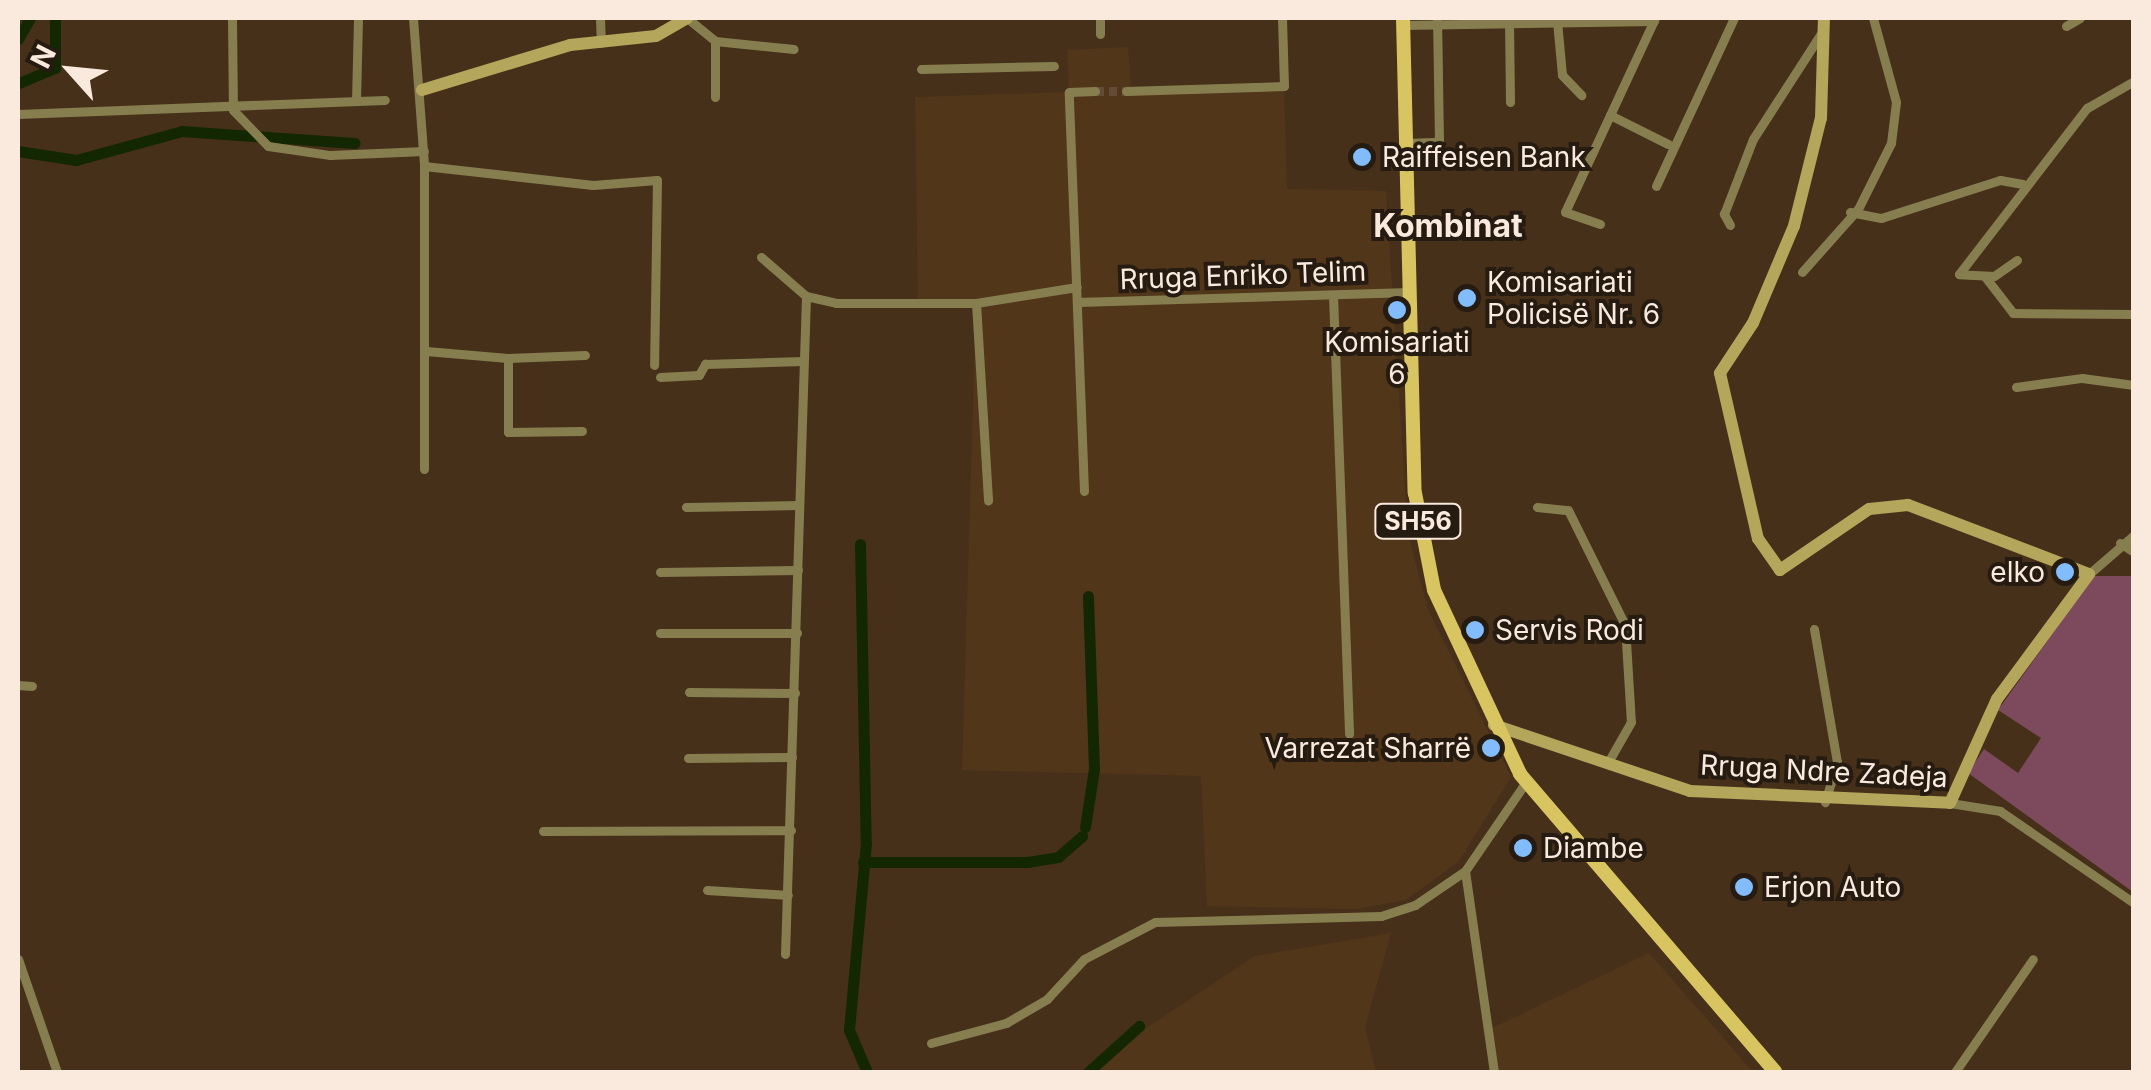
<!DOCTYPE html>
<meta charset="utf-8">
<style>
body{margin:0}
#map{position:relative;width:2151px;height:1090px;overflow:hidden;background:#47301a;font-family:Inter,sans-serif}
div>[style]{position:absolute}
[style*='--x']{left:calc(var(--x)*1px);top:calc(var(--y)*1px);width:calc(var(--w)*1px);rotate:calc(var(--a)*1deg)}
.built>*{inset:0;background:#523619}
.green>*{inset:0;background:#7c495d}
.canal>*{height:11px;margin:-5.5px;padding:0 5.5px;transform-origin:5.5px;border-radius:5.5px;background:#132802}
.street-tunnel>*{height:9px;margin-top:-4.5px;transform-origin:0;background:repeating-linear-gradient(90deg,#624c37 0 9px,transparent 0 13.5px)}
.street>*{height:9px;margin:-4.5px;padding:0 4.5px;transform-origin:4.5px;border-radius:4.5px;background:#877e50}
.secondary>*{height:12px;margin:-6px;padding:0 6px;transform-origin:6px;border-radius:6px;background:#b4a65b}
.primary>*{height:14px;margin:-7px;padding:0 7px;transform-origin:7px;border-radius:7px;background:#d8c561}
.dots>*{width:28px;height:28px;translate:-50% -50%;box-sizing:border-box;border:5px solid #261b11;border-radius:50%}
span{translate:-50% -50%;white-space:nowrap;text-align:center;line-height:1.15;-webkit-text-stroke:8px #261b11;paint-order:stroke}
.shield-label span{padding:2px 8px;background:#261b11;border:2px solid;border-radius:8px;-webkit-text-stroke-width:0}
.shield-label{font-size:25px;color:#f9eadd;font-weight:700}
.poi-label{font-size:28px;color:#f9eadd}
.left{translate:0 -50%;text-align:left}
.right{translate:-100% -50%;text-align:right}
.street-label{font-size:28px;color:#f9eadd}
.quarter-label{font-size:32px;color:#f9eadd;font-weight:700}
.frame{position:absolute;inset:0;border:20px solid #f9eadd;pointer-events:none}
.north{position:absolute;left:20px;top:20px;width:100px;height:100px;-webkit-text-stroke:8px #261b11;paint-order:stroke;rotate:297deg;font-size:28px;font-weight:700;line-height:40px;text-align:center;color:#f9eadd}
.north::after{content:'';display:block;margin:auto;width:35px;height:45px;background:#f9eadd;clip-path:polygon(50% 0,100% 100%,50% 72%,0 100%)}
</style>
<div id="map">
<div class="built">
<div style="clip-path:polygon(1128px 47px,1131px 90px,1284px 86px,1287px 189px,1386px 191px,1408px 535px,1429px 612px,1511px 777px,1459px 861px,1406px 900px,1356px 909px,1207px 906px,1201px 776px,962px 770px,976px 304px,918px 304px,915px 97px,1069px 92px,1067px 50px)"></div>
<div style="clip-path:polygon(1391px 933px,1365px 1027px,1376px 1072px,1080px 1072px,1255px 956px)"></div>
<div style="clip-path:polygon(1649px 953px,1753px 1072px,1494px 1072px,1488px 1030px)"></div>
</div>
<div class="green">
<div style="clip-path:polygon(2094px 576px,2133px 576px,2133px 892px,1968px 773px,1984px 749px,2018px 773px,2041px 738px,1998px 710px)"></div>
</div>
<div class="canal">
<div style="--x:18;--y:39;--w:24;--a:-60"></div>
<div style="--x:19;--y:83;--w:39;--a:-23"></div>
<div style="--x:55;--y:68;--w:50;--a:-90"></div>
<div style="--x:18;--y:151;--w:59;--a:8.8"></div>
<div style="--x:76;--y:160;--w:110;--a:-15.3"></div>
<div style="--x:182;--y:131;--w:173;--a:4"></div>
<div style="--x:860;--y:544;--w:299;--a:88.9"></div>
<div style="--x:866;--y:843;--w:188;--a:95.2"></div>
<div style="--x:849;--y:1030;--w:46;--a:66.8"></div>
<div style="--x:1085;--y:827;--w:59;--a:-81.2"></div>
<div style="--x:1094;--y:769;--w:173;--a:-92"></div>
<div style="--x:863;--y:862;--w:164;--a:0"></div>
<div style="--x:1027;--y:862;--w:31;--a:-9"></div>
<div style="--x:1058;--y:857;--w:32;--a:-41"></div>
<div style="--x:1088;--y:1072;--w:69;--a:-42"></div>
</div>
<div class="street-tunnel">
<div style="--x:1095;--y:91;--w:31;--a:0"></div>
</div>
<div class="street">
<div style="--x:232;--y:18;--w:92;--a:89.4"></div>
<div style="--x:413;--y:18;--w:148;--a:85.7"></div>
<div style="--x:424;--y:166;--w:303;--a:90"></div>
<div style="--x:600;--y:18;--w:25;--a:88"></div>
<div style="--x:687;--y:18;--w:36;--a:39"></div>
<div style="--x:715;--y:41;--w:79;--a:5.8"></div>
<div style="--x:1100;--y:18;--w:16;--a:90"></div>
<div style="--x:1509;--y:20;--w:82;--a:89.3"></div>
<div style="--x:1557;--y:21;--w:54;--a:84.7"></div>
<div style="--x:1562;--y:75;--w:28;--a:46"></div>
<div style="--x:1403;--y:25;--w:251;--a:-0.9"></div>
<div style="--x:2066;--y:26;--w:16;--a:-30"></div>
<div style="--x:921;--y:69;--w:133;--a:-1.3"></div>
<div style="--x:1126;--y:91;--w:158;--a:-1.8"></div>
<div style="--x:1284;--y:86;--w:68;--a:-91.7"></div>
<div style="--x:715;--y:97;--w:56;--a:-90"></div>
<div style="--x:356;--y:101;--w:83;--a:-88.6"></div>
<div style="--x:233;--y:110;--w:50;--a:45.8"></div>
<div style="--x:268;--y:146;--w:63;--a:8.3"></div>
<div style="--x:330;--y:155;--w:94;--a:-2.4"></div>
<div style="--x:18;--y:114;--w:367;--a:-2.2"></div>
<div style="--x:1610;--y:115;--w:65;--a:26.6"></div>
<div style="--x:1406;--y:143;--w:33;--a:-2"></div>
<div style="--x:1439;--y:142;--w:124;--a:-90.9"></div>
<div style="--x:424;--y:166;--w:170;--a:6.4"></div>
<div style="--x:593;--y:185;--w:64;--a:-4.5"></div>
<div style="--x:657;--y:180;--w:185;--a:90.9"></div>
<div style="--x:1656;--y:186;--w:185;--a:-65.1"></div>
<div style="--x:1850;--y:212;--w:32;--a:11"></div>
<div style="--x:1881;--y:218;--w:125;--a:-17.7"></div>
<div style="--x:2000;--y:180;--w:23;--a:10"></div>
<div style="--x:1600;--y:224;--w:37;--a:-161"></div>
<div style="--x:1565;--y:212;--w:214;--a:-65.1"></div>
<div style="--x:1730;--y:225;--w:13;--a:-119"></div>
<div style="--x:1724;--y:214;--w:80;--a:-68.9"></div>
<div style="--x:1753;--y:139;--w:127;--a:-57.2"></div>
<div style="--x:761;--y:257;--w:60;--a:40.9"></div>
<div style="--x:806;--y:296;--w:31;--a:13"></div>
<div style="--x:836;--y:303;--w:140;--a:0"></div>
<div style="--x:976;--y:303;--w:102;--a:-9"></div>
<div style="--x:2017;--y:260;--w:28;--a:145"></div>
<div style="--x:1994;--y:276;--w:35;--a:-177"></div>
<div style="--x:1959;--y:274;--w:210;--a:-52.4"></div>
<div style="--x:2087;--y:108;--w:54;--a:-29.9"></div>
<div style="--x:1802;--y:272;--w:84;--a:-48.4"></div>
<div style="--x:1858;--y:209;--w:74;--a:-63.4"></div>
<div style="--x:1891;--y:143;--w:41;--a:-83"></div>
<div style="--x:1896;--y:102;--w:87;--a:-105.3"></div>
<div style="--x:1986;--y:278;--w:44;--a:52.4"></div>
<div style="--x:2013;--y:313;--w:121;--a:0.5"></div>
<div style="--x:1333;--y:295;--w:439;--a:87.9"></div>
<div style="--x:1077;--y:302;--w:333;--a:-1.7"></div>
<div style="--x:976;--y:303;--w:198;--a:86.5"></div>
<div style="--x:426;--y:351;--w:82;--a:4.9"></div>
<div style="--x:508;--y:358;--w:74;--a:90"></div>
<div style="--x:508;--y:432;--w:74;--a:-0.8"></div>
<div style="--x:508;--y:358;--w:77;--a:-2.2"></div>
<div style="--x:660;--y:377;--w:39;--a:-3"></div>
<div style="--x:699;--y:375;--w:13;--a:-61"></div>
<div style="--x:705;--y:364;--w:98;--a:-1.8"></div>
<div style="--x:2016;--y:387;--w:67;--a:-7.8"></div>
<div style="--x:2082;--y:378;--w:52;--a:7.7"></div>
<div style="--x:1084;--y:491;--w:399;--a:-92.2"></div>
<div style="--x:1069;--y:92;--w:26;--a:-2"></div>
<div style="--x:686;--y:507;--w:112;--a:-1"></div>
<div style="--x:1537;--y:507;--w:31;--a:6"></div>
<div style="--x:1568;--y:510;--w:128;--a:63.6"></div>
<div style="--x:1625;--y:625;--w:97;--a:86.5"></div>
<div style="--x:1631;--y:722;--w:48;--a:119.7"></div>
<div style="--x:2120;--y:543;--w:17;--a:33"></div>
<div style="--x:660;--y:572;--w:138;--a:-0.8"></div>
<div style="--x:2089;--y:574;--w:60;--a:-40.9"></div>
<div style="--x:1814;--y:629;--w:135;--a:80.2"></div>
<div style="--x:1837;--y:762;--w:42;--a:106.7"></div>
<div style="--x:660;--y:633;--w:137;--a:0"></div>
<div style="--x:18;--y:685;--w:14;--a:4"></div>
<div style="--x:689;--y:692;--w:106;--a:0.5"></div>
<div style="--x:688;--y:758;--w:104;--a:-0.6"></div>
<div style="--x:1950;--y:803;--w:51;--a:9.1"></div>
<div style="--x:2000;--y:811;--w:163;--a:34.5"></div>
<div style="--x:543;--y:831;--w:248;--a:-0.2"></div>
<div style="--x:1465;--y:871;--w:203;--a:81.8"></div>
<div style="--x:707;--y:890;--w:81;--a:3.5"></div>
<div style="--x:785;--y:954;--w:658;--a:-88.17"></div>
<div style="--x:18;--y:959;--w:120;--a:71"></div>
<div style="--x:931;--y:1043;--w:78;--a:-14.9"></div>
<div style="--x:1006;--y:1023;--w:48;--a:-30.3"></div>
<div style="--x:1047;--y:999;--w:54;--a:-47.2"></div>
<div style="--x:1084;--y:959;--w:80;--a:-27.5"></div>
<div style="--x:1155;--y:922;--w:226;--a:-1.5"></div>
<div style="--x:1381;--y:916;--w:36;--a:-18"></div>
<div style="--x:1415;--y:905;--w:60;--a:-34.2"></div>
<div style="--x:1465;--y:871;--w:108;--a:-55.6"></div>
<div style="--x:1955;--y:1072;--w:137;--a:-55.4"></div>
</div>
<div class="secondary">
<div style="--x:422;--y:90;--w:155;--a:-16.9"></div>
<div style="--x:570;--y:45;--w:86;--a:-6"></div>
<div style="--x:656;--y:36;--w:36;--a:-30"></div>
<div style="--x:1494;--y:725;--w:207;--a:18.6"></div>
<div style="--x:1690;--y:791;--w:260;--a:2.6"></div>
<div style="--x:1950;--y:803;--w:114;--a:-65.7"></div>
<div style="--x:1997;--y:699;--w:155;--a:-53.6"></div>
<div style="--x:2089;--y:574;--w:194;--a:-159.1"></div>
<div style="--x:1908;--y:505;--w:39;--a:174"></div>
<div style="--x:1869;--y:509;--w:108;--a:145.6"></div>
<div style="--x:1780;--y:570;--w:38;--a:-125"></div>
<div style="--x:1758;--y:539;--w:170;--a:-102.9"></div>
<div style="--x:1720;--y:373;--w:60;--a:-56.6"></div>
<div style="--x:1753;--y:323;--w:105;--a:-67.1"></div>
<div style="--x:1794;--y:226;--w:111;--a:-76"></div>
<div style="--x:1821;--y:118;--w:100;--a:-88.3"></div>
</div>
<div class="primary">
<div style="--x:1403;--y:18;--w:475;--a:88.6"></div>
<div style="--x:1415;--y:493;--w:99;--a:78.9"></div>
<div style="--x:1434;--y:590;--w:203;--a:64.9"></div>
<div style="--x:1520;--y:774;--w:392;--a:49.4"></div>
</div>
<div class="dots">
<div style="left:1362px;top:157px;background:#83bcfa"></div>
<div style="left:1467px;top:298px;background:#83bcfa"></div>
<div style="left:1397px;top:310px;background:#83bcfa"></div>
<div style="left:2065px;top:572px;background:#83bcfa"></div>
<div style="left:1475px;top:630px;background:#83bcfa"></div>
<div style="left:1491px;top:748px;background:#83bcfa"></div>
<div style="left:1523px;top:848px;background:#83bcfa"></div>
<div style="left:1744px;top:887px;background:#83bcfa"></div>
</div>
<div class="shield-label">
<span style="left:1418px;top:521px">SH56</span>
</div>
<div class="poi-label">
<span class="left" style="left:1382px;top:157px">Raiffeisen Bank</span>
<span class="left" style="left:1487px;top:298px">Komisariati<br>Policisë Nr. 6</span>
<span style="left:1397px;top:358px">Komisariati<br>6</span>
<span class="right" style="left:2045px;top:572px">elko</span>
<span class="left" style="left:1495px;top:630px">Servis Rodi</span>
<span class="right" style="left:1471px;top:748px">Varrezat Sharrë</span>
<span class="left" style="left:1543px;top:848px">Diambe</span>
<span class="left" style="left:1764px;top:887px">Erjon Auto</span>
</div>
<div class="street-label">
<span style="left:1243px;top:275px;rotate:-2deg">Rruga Enriko Telim</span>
<span style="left:1824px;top:771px;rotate:3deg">Rruga Ndre Zadeja</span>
</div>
<div class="quarter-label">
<span style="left:1448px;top:226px">Kombinat</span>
</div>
<div class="frame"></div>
<div class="north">N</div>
</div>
